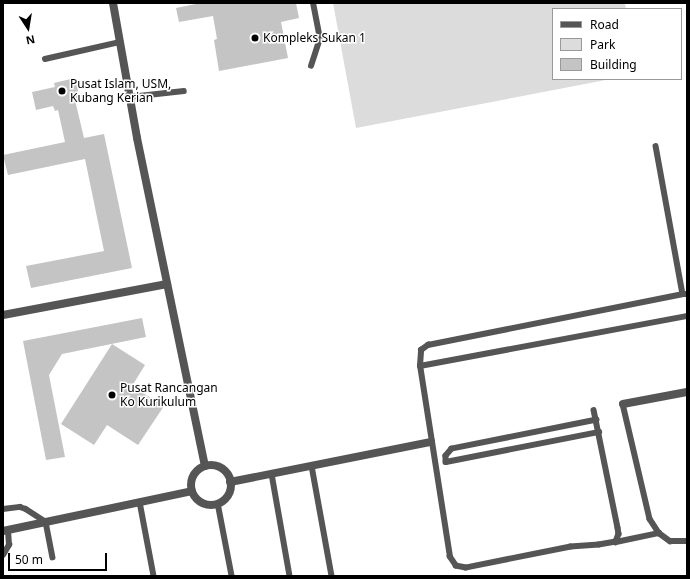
<!DOCTYPE html>
<style>
body{margin:0}
#map{position:relative;width:690px;height:579px;overflow:hidden;background:#fff;font-family:"Noto Sans",sans-serif}
div>[style]{position:absolute}
[style*='--x']{left:calc(var(--x)*1px);top:calc(var(--y)*1px);width:calc(var(--w)*1px);rotate:calc(var(--a)*1deg)}
.green>*{inset:0;background:#dcdcdc}
.building>*{inset:0;background:#c4c4c4}
.lane>*{height:5.5px;margin:-2.75px;padding:0 2.75px;transform-origin:2.75px;border-radius:2.75px;background:#555}
.street>*{height:8px;margin:-4px;padding:0 4px;transform-origin:4px;border-radius:4px;background:#555}
.street>.ring{margin:-4px;padding:0;box-sizing:content-box;background:none;border:8px solid #555;border-radius:50%}
.dots>*{width:11px;height:11px;translate:-50% -50%;box-sizing:border-box;border:2px solid #fff;border-radius:50%}
span{translate:-50% -50%;white-space:nowrap;text-align:center;line-height:1.15;-webkit-text-stroke:3px #fff;paint-order:stroke}
.poi-label{font-size:12px;color:#000}
.left{translate:0 -50%;text-align:left}
.frame{position:absolute;inset:0;border:4px solid #000;pointer-events:none}
.legend{position:absolute;left:552px;top:8px;width:130px;height:72px;box-sizing:border-box;background:#fff;border:1px solid #999;margin:0;padding:5px 7px;list-style:none;font-size:12px;color:#000}
.legend li{display:flex;align-items:center;gap:8px;height:20px}
.legend b{width:20px;border:1px solid #999}
.north{position:absolute;left:8px;top:8px;width:40px;height:40px;-webkit-text-stroke:3px #fff;paint-order:stroke;rotate:168deg;font-size:11px;font-weight:700;line-height:16px;text-align:center;color:#000}
.north::after{content:'';display:block;margin:auto;width:14px;height:18px;background:#000;clip-path:polygon(50% 0,100% 100%,50% 72%,0 100%)}
.scale{position:absolute;left:8px;top:553px;width:99px;height:18px;box-sizing:border-box;border:2px solid #000;border-top:0;padding-left:5px;font-size:12px;line-height:14px;white-space:nowrap;color:#000;-webkit-text-stroke:3px #fff;paint-order:stroke}
</style>
<div id="map">
<div class="green">
<div style="clip-path:polygon(333px 3px,625px 3px,626px 9px,553px 9px,553px 79px,611px 79px,356px 128px)"></div>
</div>
<div class="building">
<div style="clip-path:polygon(201px 3px,296px 3px,299px 18px,281px 22px,288px 58px,219px 71px,214px 40px,217px 39px,213px 16px,179px 22px,176px 8px)"></div>
<div style="clip-path:polygon(75px 78px,80px 99px,75px 100px,84px 138px,104px 134px,132px 268px,31px 288px,26px 266px,104px 251px,85px 159px,8px 175px,3px 155px,65px 142px,58px 110px,55px 111px,53px 106px,36px 110px,32px 92px,55px 87px,54px 83px)"></div>
<div style="clip-path:polygon(142px 318px,146px 337px,62px 354px,49px 375px,65px 457px,46px 460px,23px 341px)"></div>
<div style="clip-path:polygon(112px 344px,145px 365px,132px 386px,164px 406px,138px 445px,107px 425px,94px 445px,61px 424px)"></div>
</div>
<div class="lane">
<div style="--x:45;--y:59;--w:77;--a:-12.8"></div>
<div style="--x:311;--y:66;--w:28;--a:-72"></div>
<div style="--x:320;--y:39;--w:37;--a:-101"></div>
<div style="--x:130;--y:97;--w:54;--a:-6.3"></div>
<div style="--x:656;--y:146;--w:150;--a:79.7"></div>
<div style="--x:683;--y:294;--w:4;--a:0"></div>
<div style="--x:420;--y:366;--w:16;--a:-86"></div>
<div style="--x:421;--y:350;--w:9;--a:-36"></div>
<div style="--x:428;--y:345;--w:260;--a:-11.3"></div>
<div style="--x:623;--y:404;--w:118;--a:76.8"></div>
<div style="--x:650;--y:519;--w:17;--a:57"></div>
<div style="--x:659;--y:533;--w:14;--a:36"></div>
<div style="--x:670;--y:541;--w:17;--a:0"></div>
<div style="--x:594;--y:410;--w:120;--a:78.5"></div>
<div style="--x:618;--y:528;--w:6;--a:81"></div>
<div style="--x:619;--y:534;--w:9;--a:111"></div>
<div style="--x:616;--y:542;--w:17;--a:170"></div>
<div style="--x:599;--y:545;--w:28;--a:176"></div>
<div style="--x:571;--y:547;--w:107;--a:168.7"></div>
<div style="--x:466;--y:568;--w:10;--a:-169"></div>
<div style="--x:456;--y:566;--w:11;--a:-124"></div>
<div style="--x:450;--y:557;--w:193;--a:-98.9"></div>
<div style="--x:420;--y:366;--w:272;--a:-10.6"></div>
<div style="--x:597;--y:420;--w:148;--a:168.7"></div>
<div style="--x:452;--y:449;--w:9;--a:131"></div>
<div style="--x:446;--y:456;--w:6;--a:90"></div>
<div style="--x:446;--y:462;--w:156;--a:-11.1"></div>
<div style="--x:312;--y:466;--w:112;--a:79.7"></div>
<div style="--x:272;--y:474;--w:104;--a:80"></div>
<div style="--x:140;--y:502;--w:75;--a:79.3"></div>
<div style="--x:218;--y:503;--w:74;--a:79.1"></div>
<div style="--x:3;--y:509;--w:17;--a:-7"></div>
<div style="--x:20;--y:507;--w:6;--a:18"></div>
<div style="--x:26;--y:509;--w:24;--a:33"></div>
<div style="--x:46;--y:522;--w:36;--a:79"></div>
<div style="--x:616;--y:542;--w:44;--a:-11.8"></div>
<div style="--x:3;--y:555;--w:12;--a:-59"></div>
<div style="--x:9;--y:545;--w:15;--a:-94"></div>
</div>
<div class="street">
<div style="--x:113;--y:3;--w:137;--a:79.9"></div>
<div style="--x:137;--y:138;--w:335;--a:78.3"></div>
<div style="--x:3;--y:315;--w:167;--a:-10.7"></div>
<div style="--x:623;--y:404;--w:65;--a:-10.6"></div>
<div class="ring" style="left:191px;top:465px;width:32px;height:32px"></div>
<div style="--x:230;--y:482;--w:205;--a:-11.3"></div>
<div style="--x:3;--y:531;--w:193;--a:-11.9"></div>
</div>
<div class="dots">
<div style="left:255px;top:38px;background:#000"></div>
<div style="left:62px;top:91px;background:#000"></div>
<div style="left:112px;top:395px;background:#000"></div>
</div>
<div class="poi-label">
<span class="left" style="left:263px;top:38px">Kompleks Sukan 1</span>
<span class="left" style="left:70px;top:91px">Pusat Islam, USM,<br>Kubang Kerian</span>
<span class="left" style="left:120px;top:395px">Pusat Rancangan<br>Ko Kurikulum</span>
</div>
<div class="frame"></div>
<ul class="legend">
<li><b style="height:5px;background:#555"></b>Road</li>
<li><b style="height:11px;background:#dcdcdc"></b>Park</li>
<li><b style="height:11px;background:#c4c4c4"></b>Building</li>
</ul>
<div class="north">N</div>
<div class="scale">50 m</div>
</div>
